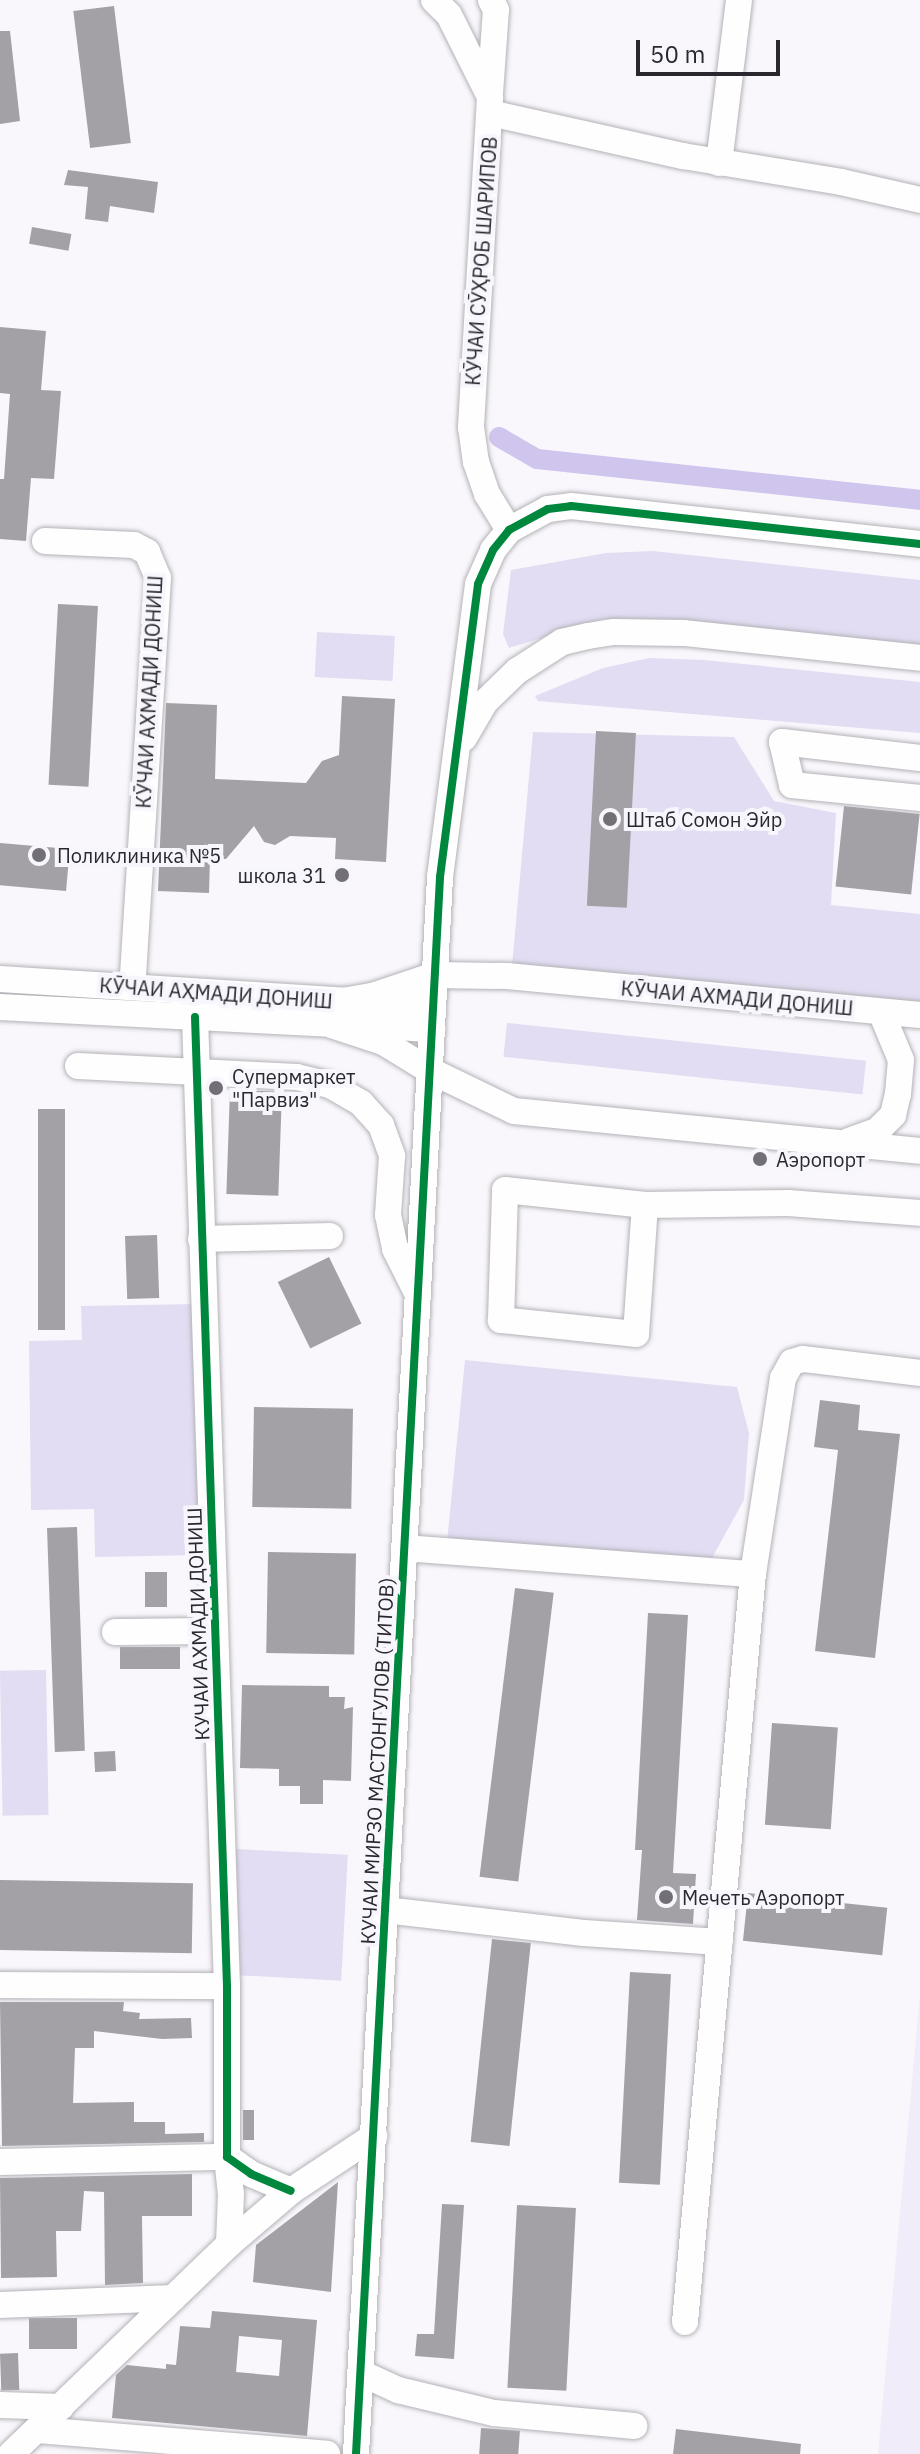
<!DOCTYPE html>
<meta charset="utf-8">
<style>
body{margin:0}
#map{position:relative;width:920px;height:2454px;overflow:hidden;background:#f9f7fc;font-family:"IBM Plex Sans",sans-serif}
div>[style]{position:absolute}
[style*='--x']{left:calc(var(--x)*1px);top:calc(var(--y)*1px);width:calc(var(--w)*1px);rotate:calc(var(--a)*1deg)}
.built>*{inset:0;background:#f0ecf9}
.green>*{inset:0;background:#e2ddf3;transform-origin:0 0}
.canal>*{height:20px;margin:-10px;padding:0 10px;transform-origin:10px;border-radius:10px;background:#d0c5ed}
.building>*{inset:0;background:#a3a1a6;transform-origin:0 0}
.roads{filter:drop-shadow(0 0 2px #b4b2b7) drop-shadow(0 0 2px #b4b2b7)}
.minor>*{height:26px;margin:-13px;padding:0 13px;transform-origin:13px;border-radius:13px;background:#fefeff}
.cycleway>*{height:8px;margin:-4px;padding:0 4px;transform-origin:4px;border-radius:4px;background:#00873e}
.dots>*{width:22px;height:22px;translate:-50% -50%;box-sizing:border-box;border:4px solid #f8f6fd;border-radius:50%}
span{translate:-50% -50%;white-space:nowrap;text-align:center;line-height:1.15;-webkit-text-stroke:8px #f8f6fd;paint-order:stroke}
.street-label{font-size:20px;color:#2a282e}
.poi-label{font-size:20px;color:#2a282e}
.left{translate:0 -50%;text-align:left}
.right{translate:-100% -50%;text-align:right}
.scale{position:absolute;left:636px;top:40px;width:144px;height:36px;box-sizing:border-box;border:4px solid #2a282e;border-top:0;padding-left:10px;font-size:24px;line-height:28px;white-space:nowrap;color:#2a282e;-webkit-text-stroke:6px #f8f6fd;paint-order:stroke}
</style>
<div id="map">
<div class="built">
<div style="clip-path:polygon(920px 1994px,920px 2454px,878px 2454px)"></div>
</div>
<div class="green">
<div style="clip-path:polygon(653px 551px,920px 580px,920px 645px,682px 622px,604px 619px,509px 648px,503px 634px,511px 570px,606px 553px)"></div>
<div style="left:317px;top:632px;width:78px;height:45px;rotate:3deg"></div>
<div style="clip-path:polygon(649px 658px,704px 660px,920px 682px,920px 733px,538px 701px,535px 696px,603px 668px)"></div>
<div style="clip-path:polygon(533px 732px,734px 737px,774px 801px,836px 813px,831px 905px,920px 914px,920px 1008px,512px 966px)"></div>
<div style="left:507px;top:1023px;width:361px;height:34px;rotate:6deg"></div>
<div style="clip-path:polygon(198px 1304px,201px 1555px,95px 1557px,94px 1509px,31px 1510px,29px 1341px,82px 1340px,81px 1306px)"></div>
<div style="clip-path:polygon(465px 1360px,737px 1387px,749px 1433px,744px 1500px,712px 1558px,447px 1542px)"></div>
<div style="left:46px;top:1670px;width:145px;height:46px;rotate:89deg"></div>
<div style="left:236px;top:1849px;width:112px;height:126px;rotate:3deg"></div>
</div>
<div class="canal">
<div style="--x:499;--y:437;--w:44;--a:30.1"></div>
<div style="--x:537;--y:459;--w:385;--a:6.1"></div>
</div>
<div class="building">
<div style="left:114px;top:6px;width:138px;height:41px;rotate:83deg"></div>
<div style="clip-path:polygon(0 31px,10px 31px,20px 121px,0 124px)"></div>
<div style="clip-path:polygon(68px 170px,158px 182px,154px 213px,110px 206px,108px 222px,85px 219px,88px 187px,64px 185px)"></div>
<div style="left:32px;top:227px;width:40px;height:17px;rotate:10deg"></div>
<div style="clip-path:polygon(0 327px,46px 331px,41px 390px,61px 391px,54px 479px,31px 478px,26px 541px,0 539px,0 479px,4px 479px,10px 394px,0 393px)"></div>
<div style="left:58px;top:604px;width:40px;height:181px;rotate:3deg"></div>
<div style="clip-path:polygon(342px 696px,395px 699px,386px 862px,335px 859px,336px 838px,290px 836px,275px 845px,264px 842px,254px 826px,226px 859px,210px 859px,209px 893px,158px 891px,166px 703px,217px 705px,215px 779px,306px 783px,322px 761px,339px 755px)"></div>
<div style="left:596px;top:731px;width:40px;height:175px;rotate:3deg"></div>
<div style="left:844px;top:806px;width:76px;height:81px;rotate:6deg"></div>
<div style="left:0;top:843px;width:70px;height:42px;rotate:5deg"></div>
<div style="left:230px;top:1090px;width:52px;height:104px;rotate:2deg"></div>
<div style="left:38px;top:1109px;width:27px;height:221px"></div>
<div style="left:157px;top:1235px;width:63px;height:32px;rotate:88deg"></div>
<div style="left:329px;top:1257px;width:74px;height:57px;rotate:64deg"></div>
<div style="clip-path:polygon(820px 1400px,860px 1405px,858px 1430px,900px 1434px,875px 1658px,815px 1651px,838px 1450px,814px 1447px)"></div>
<div style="left:254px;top:1407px;width:99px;height:100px;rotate:1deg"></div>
<div style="left:77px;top:1527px;width:224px;height:30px;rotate:88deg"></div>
<div style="left:268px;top:1552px;width:88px;height:101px;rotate:1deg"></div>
<div style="left:145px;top:1572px;width:22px;height:35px"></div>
<div style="left:515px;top:1588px;width:39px;height:291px;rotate:7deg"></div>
<div style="clip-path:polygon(648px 1613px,688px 1615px,673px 1873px,696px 1874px,693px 1924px,637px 1920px,642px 1850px,635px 1850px)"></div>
<div style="left:180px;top:1647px;width:22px;height:60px;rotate:90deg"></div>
<div style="clip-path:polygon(242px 1685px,329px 1686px,329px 1697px,345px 1697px,344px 1709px,353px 1707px,351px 1781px,323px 1780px,323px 1804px,300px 1804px,300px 1786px,279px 1786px,279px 1769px,240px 1768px)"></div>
<div style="left:772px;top:1723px;width:66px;height:102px;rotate:4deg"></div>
<div style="left:115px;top:1751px;width:20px;height:21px;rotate:87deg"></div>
<div style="left:0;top:1880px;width:193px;height:70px;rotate:1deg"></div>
<div style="left:748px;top:1893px;width:140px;height:48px;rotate:6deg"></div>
<div style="left:492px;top:1939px;width:39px;height:204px;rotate:6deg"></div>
<div style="left:630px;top:1972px;width:41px;height:211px;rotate:3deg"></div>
<div style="clip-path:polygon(0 2002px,124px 2002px,123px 2011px,140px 2013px,139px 2019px,191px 2018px,192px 2038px,162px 2039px,94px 2031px,94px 2048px,75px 2048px,73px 2103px,134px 2102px,134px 2122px,165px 2122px,165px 2134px,204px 2133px,204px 2142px,2px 2146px)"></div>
<div style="left:243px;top:2110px;width:11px;height:30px"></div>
<div style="clip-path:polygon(192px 2174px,192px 2216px,142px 2216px,143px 2283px,105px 2285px,104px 2192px,84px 2191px,81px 2231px,56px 2231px,57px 2277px,1px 2278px,0 2178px)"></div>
<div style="clip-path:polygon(338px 2182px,331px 2292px,253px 2282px,256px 2245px)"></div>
<div style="clip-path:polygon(442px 2204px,464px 2205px,454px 2359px,415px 2356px,417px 2334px,434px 2334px)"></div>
<div style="left:517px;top:2205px;width:59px;height:183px;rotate:3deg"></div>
<div style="clip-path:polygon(evenodd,212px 2311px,317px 2320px,307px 2436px,112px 2418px,116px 2375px,127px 2365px,166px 2369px,166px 2364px,176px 2365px,180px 2326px,210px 2328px,212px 2311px,239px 2336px,282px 2340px,279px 2376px,236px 2372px,239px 2336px)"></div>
<div style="left:77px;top:2318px;width:31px;height:48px;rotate:90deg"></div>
<div style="left:18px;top:2353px;width:37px;height:18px;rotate:88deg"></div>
<div style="left:481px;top:2428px;width:39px;height:26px;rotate:4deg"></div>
<div style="clip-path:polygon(676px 2429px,801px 2444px,800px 2454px,673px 2454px)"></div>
</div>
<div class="roads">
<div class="minor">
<div style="--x:434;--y:0;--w:21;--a:45"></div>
<div style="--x:449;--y:15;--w:92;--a:63.4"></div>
<div style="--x:490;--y:97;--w:331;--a:93.3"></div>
<div style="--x:471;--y:427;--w:35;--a:82"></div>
<div style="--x:476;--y:462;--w:34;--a:71"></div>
<div style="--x:487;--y:494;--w:42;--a:58.6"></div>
<div style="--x:490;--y:93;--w:83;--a:-85.9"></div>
<div style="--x:496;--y:10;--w:11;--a:-117"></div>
<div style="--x:490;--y:113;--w:198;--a:12.6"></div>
<div style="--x:683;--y:156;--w:160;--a:9.3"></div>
<div style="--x:841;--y:182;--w:81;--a:12.8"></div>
<div style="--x:719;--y:163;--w:164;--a:-83"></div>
<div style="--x:45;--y:541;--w:89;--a:2.6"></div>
<div style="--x:134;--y:545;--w:15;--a:28"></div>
<div style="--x:147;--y:552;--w:28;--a:67"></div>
<div style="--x:158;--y:578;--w:409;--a:93.6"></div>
<div style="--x:464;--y:738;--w:42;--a:-59.7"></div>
<div style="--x:485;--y:702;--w:45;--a:-44.1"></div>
<div style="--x:517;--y:671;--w:54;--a:-32.8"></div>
<div style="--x:562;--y:642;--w:27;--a:-13"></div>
<div style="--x:588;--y:636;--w:26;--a:-9"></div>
<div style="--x:614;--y:632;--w:70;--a:0.8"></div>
<div style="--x:684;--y:633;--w:237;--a:6"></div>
<div style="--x:920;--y:758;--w:139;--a:-173.4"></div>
<div style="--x:782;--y:742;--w:44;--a:76.9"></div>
<div style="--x:792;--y:785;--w:129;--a:5.8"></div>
<div style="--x:0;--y:979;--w:434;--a:3.6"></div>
<div style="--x:337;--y:1002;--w:36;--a:-10"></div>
<div style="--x:372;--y:996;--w:66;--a:-18.4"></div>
<div style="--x:435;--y:975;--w:72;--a:0.8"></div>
<div style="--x:507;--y:976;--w:415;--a:5.4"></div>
<div style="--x:0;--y:1007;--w:433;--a:2.9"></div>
<div style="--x:195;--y:1017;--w:970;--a:88.11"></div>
<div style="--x:227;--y:1986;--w:171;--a:90"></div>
<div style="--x:227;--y:2157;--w:29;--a:35"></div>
<div style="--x:251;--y:2174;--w:43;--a:23"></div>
<div style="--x:334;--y:1026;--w:52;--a:18.1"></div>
<div style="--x:383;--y:1042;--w:54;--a:31.3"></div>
<div style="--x:429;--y:1070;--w:94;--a:25.8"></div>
<div style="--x:514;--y:1111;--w:408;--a:5.6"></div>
<div style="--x:78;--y:1066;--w:219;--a:2.9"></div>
<div style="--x:297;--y:1077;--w:34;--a:14"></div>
<div style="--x:330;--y:1085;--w:36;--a:30"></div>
<div style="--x:361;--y:1103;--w:30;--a:48"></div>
<div style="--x:381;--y:1125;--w:33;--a:70"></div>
<div style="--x:392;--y:1156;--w:59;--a:93.9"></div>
<div style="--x:388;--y:1215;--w:35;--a:78"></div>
<div style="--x:395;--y:1249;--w:47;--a:63.4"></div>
<div style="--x:849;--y:1141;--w:30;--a:-20"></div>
<div style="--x:877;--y:1131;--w:23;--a:-45"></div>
<div style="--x:893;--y:1115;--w:22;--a:-77"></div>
<div style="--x:898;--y:1094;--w:34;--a:-85"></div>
<div style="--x:901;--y:1060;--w:52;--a:-112.6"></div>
<div style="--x:645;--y:1205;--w:129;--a:94"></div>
<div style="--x:636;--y:1334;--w:136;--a:-174.1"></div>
<div style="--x:501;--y:1320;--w:130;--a:-88.2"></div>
<div style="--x:505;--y:1190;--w:141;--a:6.1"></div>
<div style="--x:645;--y:1205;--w:143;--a:-0.8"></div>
<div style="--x:788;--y:1203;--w:132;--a:4.3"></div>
<div style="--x:201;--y:1239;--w:129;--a:-1.3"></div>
<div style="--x:404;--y:1548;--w:350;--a:4.3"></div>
<div style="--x:115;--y:1632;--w:99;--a:-0.6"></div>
<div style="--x:385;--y:1910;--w:200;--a:6.6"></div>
<div style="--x:584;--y:1933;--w:136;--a:3.8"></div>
<div style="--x:0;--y:1985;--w:227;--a:0.3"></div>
<div style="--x:0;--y:2162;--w:227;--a:-1.3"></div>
<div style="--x:227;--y:2157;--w:37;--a:84"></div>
<div style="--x:231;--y:2194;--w:50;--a:92.3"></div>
<div style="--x:0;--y:2305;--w:173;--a:-2.3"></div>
<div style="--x:685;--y:2322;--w:751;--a:-84.81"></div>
<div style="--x:753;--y:1574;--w:198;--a:-81.3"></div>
<div style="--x:783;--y:1378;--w:18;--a:-61"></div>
<div style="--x:792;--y:1362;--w:11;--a:-15"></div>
<div style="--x:803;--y:1359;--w:118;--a:6.8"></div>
<div style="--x:361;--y:2373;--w:41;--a:24.7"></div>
<div style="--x:398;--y:2390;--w:99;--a:13.5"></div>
<div style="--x:494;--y:2413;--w:141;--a:5.3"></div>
<div style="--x:0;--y:2405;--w:61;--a:1.9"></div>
<div style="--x:38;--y:2430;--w:290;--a:4.7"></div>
<div style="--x:11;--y:2454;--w:303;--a:-43.9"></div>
<div style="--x:229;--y:2244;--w:82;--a:-40.5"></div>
<div style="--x:291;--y:2191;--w:100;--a:-33.5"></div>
<div style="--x:356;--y:2454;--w:1579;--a:-86.95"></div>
<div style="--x:440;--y:877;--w:295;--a:-82.6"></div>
<div style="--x:478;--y:584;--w:37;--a:-66"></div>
<div style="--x:493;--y:550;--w:26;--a:-51"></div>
<div style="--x:509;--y:530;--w:44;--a:-28.3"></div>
<div style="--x:548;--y:509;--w:23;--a:-7"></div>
<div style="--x:571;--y:506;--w:351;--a:6.2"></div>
</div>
</div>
<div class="cycleway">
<div style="--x:195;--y:1017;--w:970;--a:88.11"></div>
<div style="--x:227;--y:1986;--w:171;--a:90"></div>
<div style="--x:227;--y:2157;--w:29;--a:35"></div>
<div style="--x:251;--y:2174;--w:43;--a:23"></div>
<div style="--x:356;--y:2454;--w:1579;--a:-86.95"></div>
<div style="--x:440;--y:877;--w:295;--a:-82.6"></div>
<div style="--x:478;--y:584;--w:37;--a:-66"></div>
<div style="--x:493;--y:550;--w:26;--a:-51"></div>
<div style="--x:509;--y:530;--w:44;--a:-28.3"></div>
<div style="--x:548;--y:509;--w:23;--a:-7"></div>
<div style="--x:571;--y:506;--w:351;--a:6.2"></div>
</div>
<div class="dots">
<div style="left:610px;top:819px;background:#727076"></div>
<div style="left:39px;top:855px;background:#727076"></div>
<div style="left:342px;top:875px;background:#727076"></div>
<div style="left:216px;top:1088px;background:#727076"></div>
<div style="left:760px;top:1159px;background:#727076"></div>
<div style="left:666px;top:1897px;background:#727076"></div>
</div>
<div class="street-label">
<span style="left:481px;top:261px;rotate:-86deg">КӮЧАИ СӮҲРОБ ШАРИПОВ</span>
<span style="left:149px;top:692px;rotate:-87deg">КӮЧАИ АХМАДИ ДОНИШ</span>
<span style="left:216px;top:993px;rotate:4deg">КӮЧАИ АҲМАДИ ДОНИШ</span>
<span style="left:737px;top:998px;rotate:5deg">КӮЧАИ АХМАДИ ДОНИШ</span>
<span style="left:198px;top:1624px;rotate:-92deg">КУЧАИ АХМАДИ ДОНИШ</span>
<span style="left:377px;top:1761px;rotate:-87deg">КУЧАИ МИРЗО МАСТОНГУЛОВ (ТИТОВ)</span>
</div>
<div class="poi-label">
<span class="left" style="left:626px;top:819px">Штаб Сомон Эйр</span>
<span class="left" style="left:57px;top:855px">Поликлиника №5</span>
<span class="right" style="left:326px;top:875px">школа 31</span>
<span class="left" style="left:232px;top:1088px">Супермаркет<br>"Парвиз"</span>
<span class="left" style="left:776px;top:1159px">Аэропорт</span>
<span class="left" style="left:682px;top:1897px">Мечеть Аэропорт</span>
</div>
<div class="scale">50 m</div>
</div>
